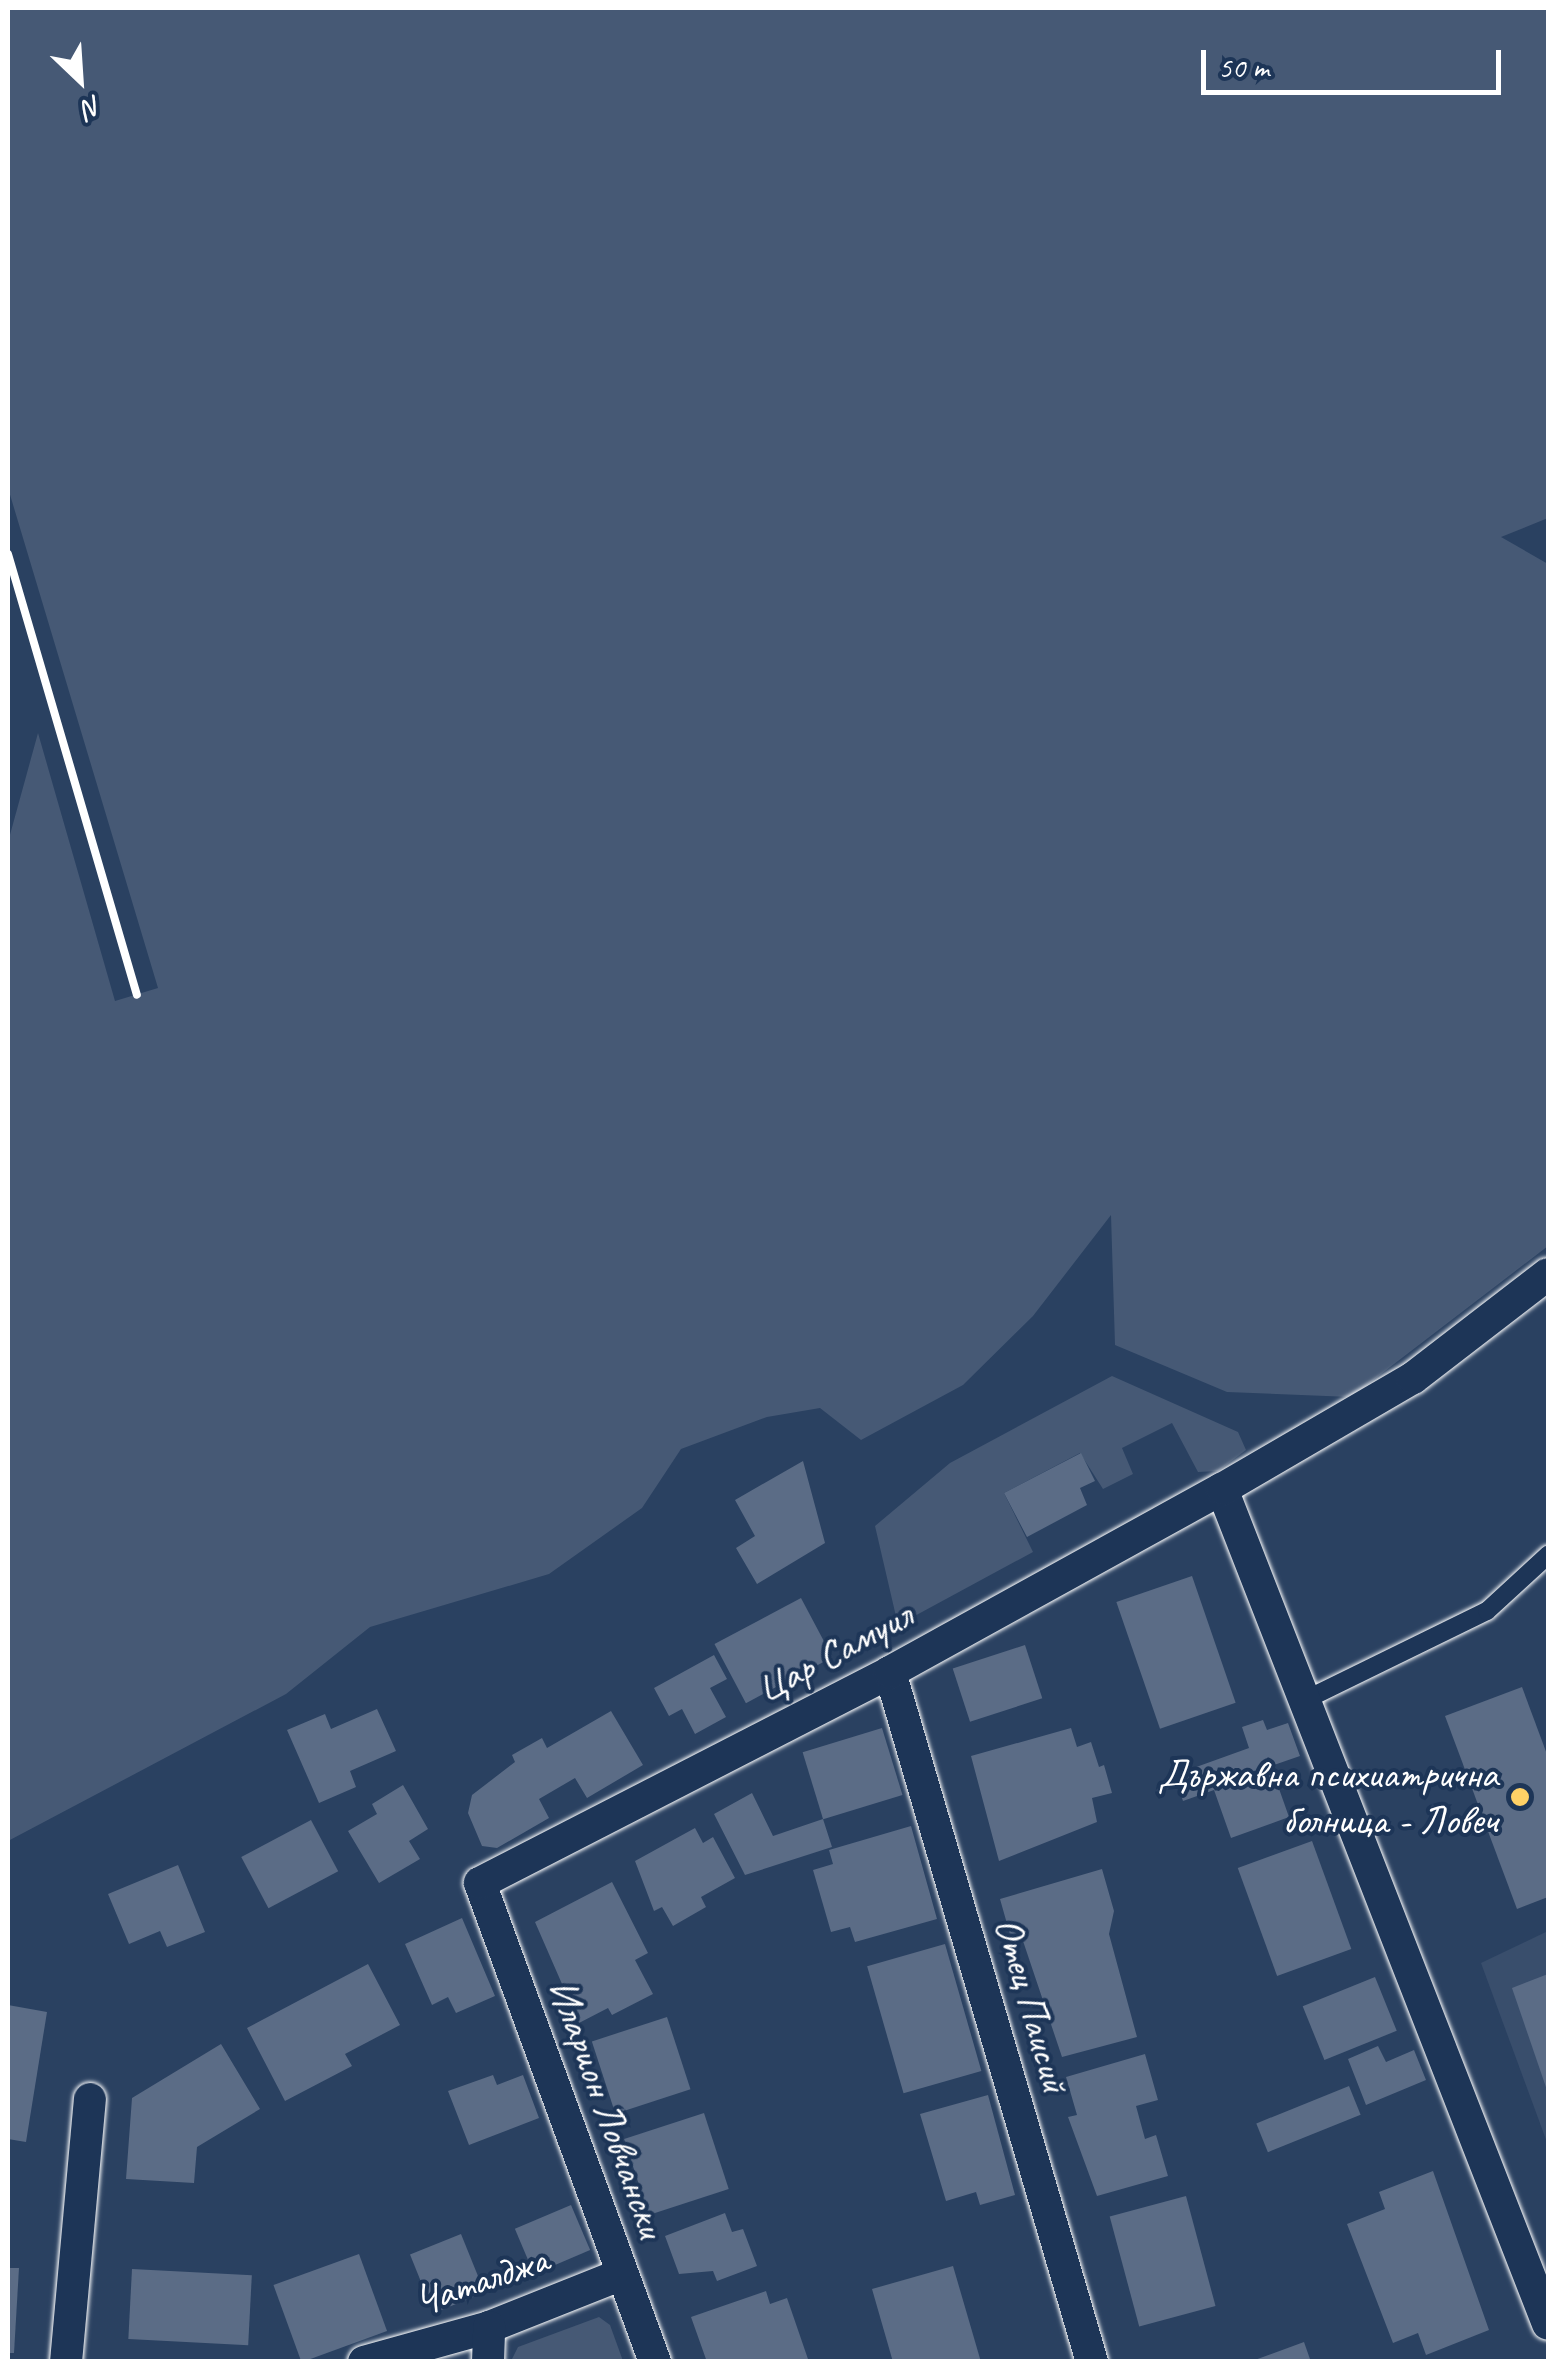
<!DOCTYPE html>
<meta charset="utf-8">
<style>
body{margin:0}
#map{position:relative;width:1556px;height:2369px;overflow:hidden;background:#2a4161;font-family:Caveat,sans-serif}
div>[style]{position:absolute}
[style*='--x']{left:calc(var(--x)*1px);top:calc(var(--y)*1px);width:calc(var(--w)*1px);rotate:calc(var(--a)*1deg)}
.built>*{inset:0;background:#394e6c}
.green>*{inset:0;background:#465975}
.building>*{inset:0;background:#5b6c86;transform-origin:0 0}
.roads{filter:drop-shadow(0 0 2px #fff) drop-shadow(0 0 2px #fff)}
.service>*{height:18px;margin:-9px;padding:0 9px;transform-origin:9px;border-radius:9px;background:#1d3557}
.minor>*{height:32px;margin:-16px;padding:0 16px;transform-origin:16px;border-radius:16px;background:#1d3557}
.rail>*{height:8px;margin:-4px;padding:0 4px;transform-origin:4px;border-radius:4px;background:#fff}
.dots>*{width:28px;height:28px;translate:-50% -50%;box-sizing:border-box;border:5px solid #1d3557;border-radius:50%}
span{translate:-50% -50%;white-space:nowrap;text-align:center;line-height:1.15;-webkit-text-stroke:8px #1d3557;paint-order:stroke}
.street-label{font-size:40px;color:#fff}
.poi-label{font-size:40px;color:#fff}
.right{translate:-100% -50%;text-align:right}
.frame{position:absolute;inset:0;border:10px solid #fff;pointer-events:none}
.north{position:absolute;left:30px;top:30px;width:100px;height:100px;-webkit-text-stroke:8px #1d3557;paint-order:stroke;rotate:155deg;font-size:28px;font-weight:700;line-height:40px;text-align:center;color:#fff}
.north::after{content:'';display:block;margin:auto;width:35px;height:45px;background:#fff;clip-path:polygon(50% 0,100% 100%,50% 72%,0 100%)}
.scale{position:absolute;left:1201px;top:50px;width:300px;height:45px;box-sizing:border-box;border:5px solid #fff;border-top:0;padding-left:12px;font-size:30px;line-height:35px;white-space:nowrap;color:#fff;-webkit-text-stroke:8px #1d3557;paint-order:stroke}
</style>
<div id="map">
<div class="built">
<div style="clip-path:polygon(1548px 1931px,1548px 2145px,1481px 1963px)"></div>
</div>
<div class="green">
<div style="clip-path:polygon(8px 8px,1548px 8px,1548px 518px,1501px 537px,1548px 564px,1548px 1246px,1351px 1397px,1227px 1392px,1115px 1345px,1111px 1215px,1033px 1316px,963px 1385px,861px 1440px,820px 1408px,767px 1417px,681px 1449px,642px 1508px,549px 1574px,370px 1627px,286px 1694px,8px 1841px,8px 842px,38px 733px,115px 1001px,158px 988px,8px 488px)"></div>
<div style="clip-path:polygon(1112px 1376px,1238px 1432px,1246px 1450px,1218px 1471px,1198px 1472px,1172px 1423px,1122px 1448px,1133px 1474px,1103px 1489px,1080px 1453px,1004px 1493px,1033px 1552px,898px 1625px,875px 1526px,950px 1463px)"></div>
<div style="clip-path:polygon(599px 2317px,610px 2325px,623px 2361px,511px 2361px,518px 2347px)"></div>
</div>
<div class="building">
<div style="clip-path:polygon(1081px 1453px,1095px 1481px,1080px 1488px,1087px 1505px,1027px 1537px,1004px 1493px)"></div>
<div style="clip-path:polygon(803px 1461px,825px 1543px,757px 1584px,736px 1548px,755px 1536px,735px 1500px)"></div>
<div style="left:1192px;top:1576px;width:134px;height:80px;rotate:71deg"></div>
<div style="left:801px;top:1598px;width:67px;height:98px;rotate:62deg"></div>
<div style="left:1025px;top:1645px;width:56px;height:76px;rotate:72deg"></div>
<div style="clip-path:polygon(714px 1655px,727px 1679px,710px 1688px,726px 1717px,695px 1734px,682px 1709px,669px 1716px,654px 1688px)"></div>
<div style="clip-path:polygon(1522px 1687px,1548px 1757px,1548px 1897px,1517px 1909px,1445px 1716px)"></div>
<div style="clip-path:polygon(377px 1709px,396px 1751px,350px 1771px,356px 1787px,319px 1803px,287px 1730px,325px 1714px,331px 1729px)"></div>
<div style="clip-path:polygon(611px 1711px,643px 1765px,587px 1798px,575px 1778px,539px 1799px,549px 1818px,497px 1848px,482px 1846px,468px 1813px,472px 1795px,515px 1762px,512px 1755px,542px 1738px,547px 1748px)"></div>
<div style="clip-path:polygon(1263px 1720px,1267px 1730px,1288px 1723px,1300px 1756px,1271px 1766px,1289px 1817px,1231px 1838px,1214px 1790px,1183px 1801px,1174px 1775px,1249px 1748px,1242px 1727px)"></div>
<div style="left:882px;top:1728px;width:70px;height:83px;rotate:73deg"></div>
<div style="clip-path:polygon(1071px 1728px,1077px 1747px,1091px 1742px,1099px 1767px,1104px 1765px,1112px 1793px,1092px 1798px,1097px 1822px,999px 1861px,971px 1756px)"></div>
<div style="clip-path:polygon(403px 1785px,428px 1829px,409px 1841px,420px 1859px,379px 1883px,348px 1831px,377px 1814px,372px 1804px)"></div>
<div style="clip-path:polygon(752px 1793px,773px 1836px,823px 1819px,832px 1847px,745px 1875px,714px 1814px)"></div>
<div style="left:311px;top:1820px;width:58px;height:79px;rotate:62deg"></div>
<div style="clip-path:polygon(911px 1826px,937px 1919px,855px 1942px,850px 1927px,831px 1932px,813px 1870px,833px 1864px,829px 1850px)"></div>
<div style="clip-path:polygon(695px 1828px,703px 1843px,713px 1837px,735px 1878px,701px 1897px,706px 1907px,673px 1926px,662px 1907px,654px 1911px,635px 1861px)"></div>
<div style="left:1312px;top:1841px;width:115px;height:79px;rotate:70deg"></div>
<div style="clip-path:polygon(178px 1865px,205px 1932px,167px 1947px,160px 1931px,129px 1944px,108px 1894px)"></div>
<div style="clip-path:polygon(1102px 1869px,1114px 1911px,1109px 1934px,1137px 2037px,1062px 2057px,1023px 1941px,1013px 1945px,1000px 1899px)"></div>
<div style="clip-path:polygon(612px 1882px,648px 1953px,635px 1960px,653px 1994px,612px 2015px,608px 2008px,579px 2023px,535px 1922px)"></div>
<div style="clip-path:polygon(462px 1918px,495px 1996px,456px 2013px,448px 1997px,432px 2005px,405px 1944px)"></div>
<div style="left:945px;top:1944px;width:132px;height:81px;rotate:74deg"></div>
<div style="clip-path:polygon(368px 1964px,400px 2025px,345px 2054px,352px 2066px,285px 2101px,247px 2028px)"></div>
<div style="clip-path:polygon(1548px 1974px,1548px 2093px,1512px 1988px)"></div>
<div style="left:1375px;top:1977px;width:58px;height:78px;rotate:68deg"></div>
<div style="clip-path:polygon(8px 2005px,47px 2012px,26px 2142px,8px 2139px)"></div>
<div style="left:667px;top:2017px;width:76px;height:79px;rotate:72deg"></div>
<div style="clip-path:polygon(221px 2044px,260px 2109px,197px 2147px,194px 2183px,126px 2179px,132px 2098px)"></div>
<div style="clip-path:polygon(1378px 2046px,1386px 2062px,1414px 2050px,1426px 2080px,1366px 2105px,1348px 2059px)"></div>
<div style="clip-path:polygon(1145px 2054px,1158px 2100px,1136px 2106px,1145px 2139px,1156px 2135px,1168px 2176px,1097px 2196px,1068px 2117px,1077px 2115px,1066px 2077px)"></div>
<div style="clip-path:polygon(493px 2075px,497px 2085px,523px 2075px,539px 2118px,469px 2145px,448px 2091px)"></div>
<div style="left:1349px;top:2086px;width:31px;height:100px;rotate:68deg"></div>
<div style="clip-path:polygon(988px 2095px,1015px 2195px,980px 2205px,976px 2192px,946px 2201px,920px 2114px)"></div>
<div style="left:704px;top:2113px;width:80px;height:84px;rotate:72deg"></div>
<div style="clip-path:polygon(1433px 2171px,1489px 2330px,1426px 2355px,1418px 2333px,1393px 2343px,1347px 2224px,1385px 2209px,1379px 2192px)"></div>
<div style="left:1186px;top:2196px;width:114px;height:79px;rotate:75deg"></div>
<div style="left:571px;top:2205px;width:49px;height:61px;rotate:67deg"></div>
<div style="clip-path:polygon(725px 2213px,732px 2232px,743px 2229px,757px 2266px,717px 2281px,713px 2271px,679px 2274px,665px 2236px)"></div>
<div style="left:461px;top:2234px;width:63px;height:55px;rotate:68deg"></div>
<div style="left:359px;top:2254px;width:82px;height:91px;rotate:70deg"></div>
<div style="clip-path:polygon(953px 2266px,981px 2362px,893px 2362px,872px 2289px)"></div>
<div style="clip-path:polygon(8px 2268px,19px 2268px,14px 2353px,8px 2353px)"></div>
<div style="left:132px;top:2269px;width:120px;height:70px;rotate:3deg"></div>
<div style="clip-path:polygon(766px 2291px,770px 2304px,787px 2298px,809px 2362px,707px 2362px,691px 2317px)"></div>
<div style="clip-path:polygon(1304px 2342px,1311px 2362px,1252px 2362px,1252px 2361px)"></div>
</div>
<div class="roads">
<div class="service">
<div style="--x:1307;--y:1699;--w:200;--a:-26.1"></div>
<div style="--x:1487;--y:1611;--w:83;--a:-42.6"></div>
</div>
<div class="minor">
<div style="--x:1222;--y:1489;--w:896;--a:68.67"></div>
<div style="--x:890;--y:1672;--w:719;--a:73.68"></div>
<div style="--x:66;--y:2362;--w:264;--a:-84.8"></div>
<div style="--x:364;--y:2362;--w:130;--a:-15.6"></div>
<div style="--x:489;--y:2327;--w:143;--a:-21.7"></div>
<div style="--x:488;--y:2362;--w:35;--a:-88"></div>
<div style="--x:655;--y:2362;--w:510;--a:-110.07"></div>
<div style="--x:480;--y:1883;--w:461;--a:-27.2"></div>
<div style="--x:890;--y:1672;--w:379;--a:-28.9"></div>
<div style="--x:1222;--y:1489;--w:221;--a:-30.2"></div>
<div style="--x:1413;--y:1378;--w:170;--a:-37.6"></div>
</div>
</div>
<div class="rail">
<div style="--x:8;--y:554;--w:459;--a:73.7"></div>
</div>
<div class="dots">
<div style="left:1520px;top:1797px;background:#ffd166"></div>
</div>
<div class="street-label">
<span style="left:834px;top:1652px;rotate:-28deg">Цар Самуил</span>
<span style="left:1032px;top:2005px;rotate:74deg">Отец Паисий</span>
<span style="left:607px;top:2108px;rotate:70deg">Иларион Ловчански</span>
<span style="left:481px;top:2280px;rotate:-19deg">Чаталджа</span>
</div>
<div class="poi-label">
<span class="right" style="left:1498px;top:1797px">Държавна психиатрична<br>болница - Ловеч</span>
</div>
<div class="frame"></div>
<div class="north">N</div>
<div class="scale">50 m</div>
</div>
